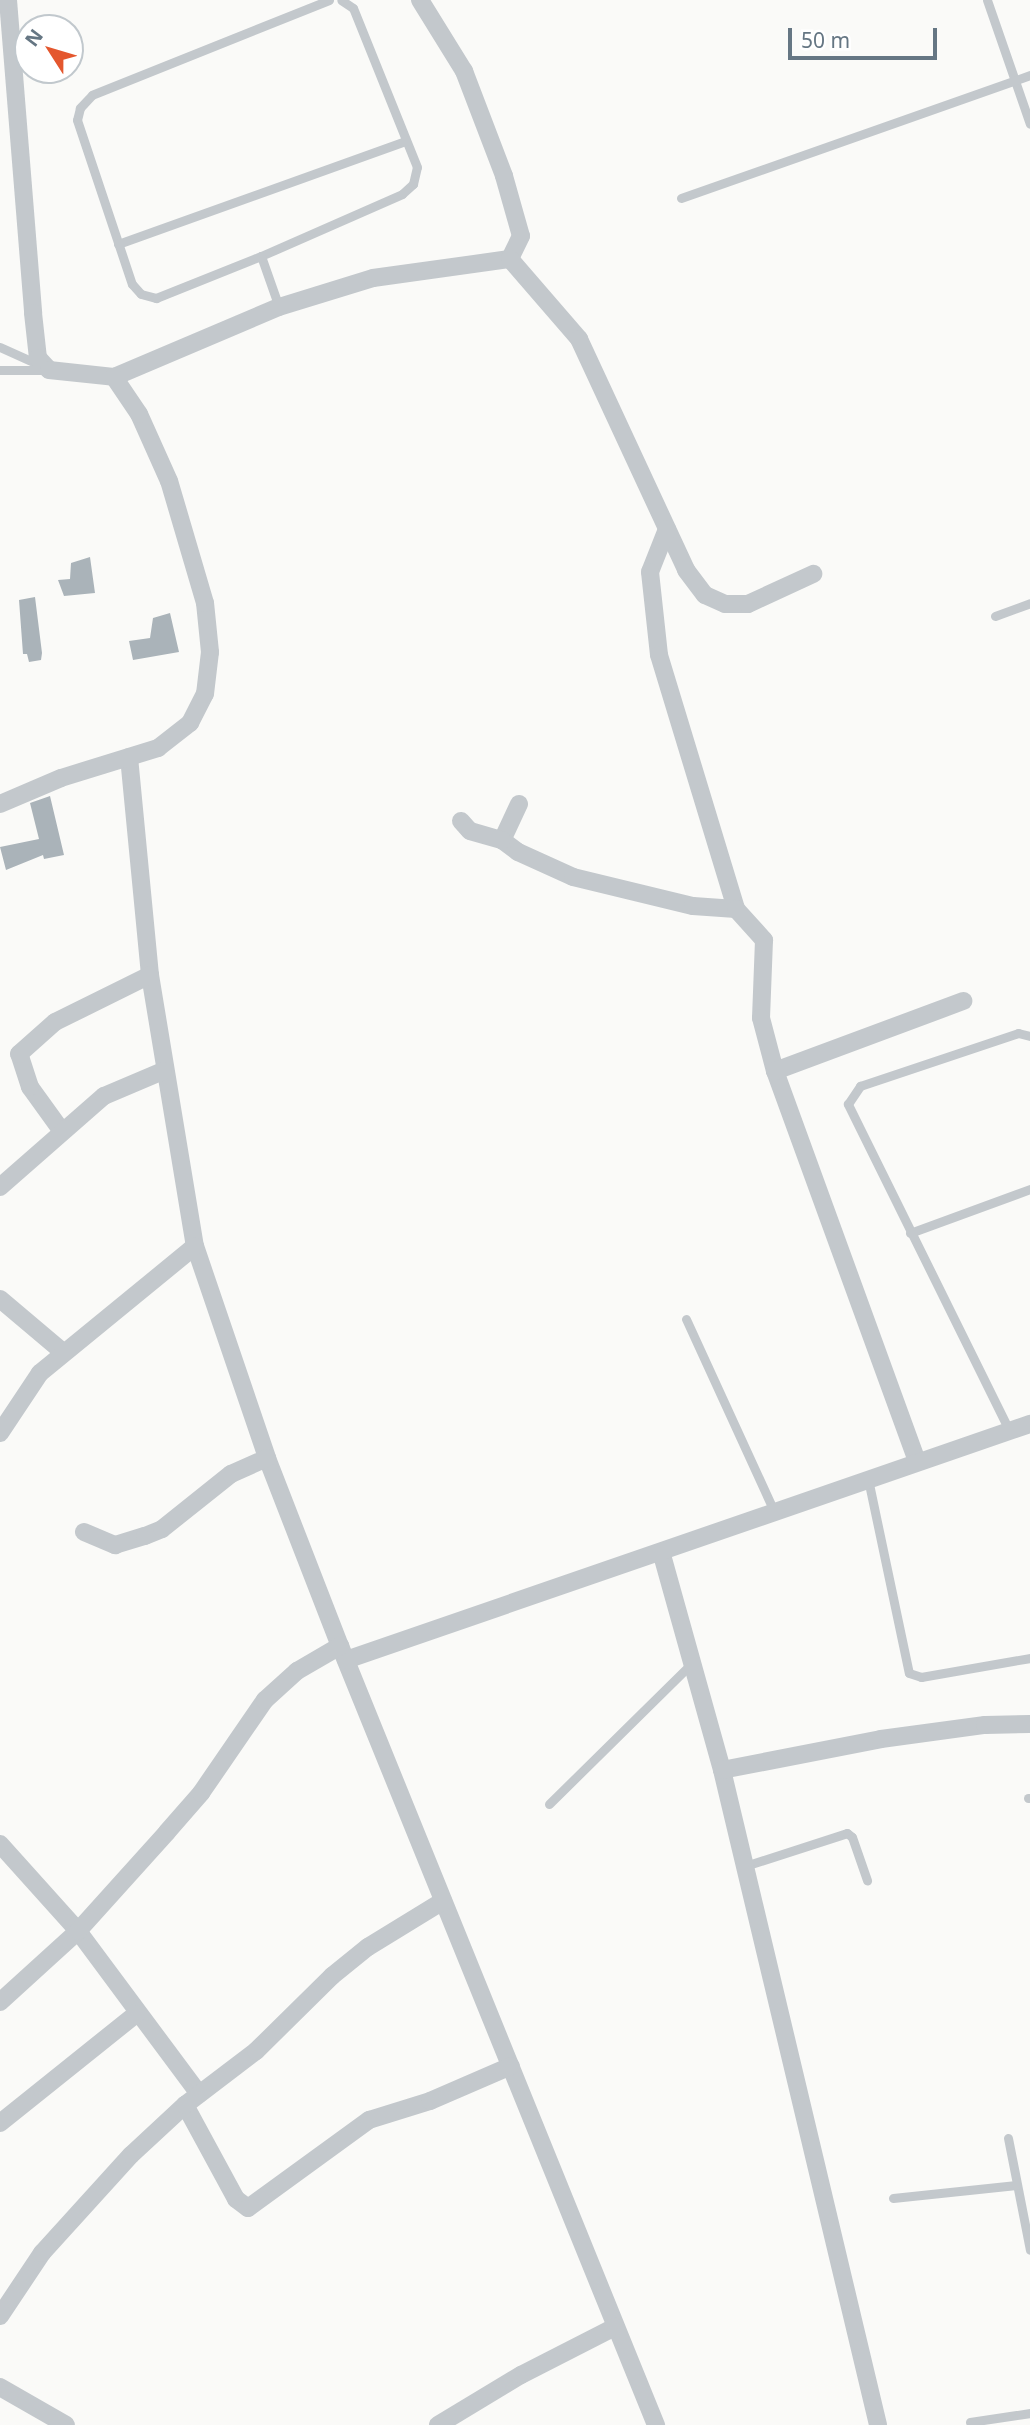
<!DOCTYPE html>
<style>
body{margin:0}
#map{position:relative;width:1030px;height:2425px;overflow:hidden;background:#fafaf8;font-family:"Noto Sans",sans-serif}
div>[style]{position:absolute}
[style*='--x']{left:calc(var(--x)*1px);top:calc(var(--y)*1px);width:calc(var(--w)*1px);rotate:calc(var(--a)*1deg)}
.building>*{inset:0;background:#aab3b9}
.lane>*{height:9px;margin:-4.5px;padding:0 4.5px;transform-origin:4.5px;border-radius:4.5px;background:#c3c8cc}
.street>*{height:18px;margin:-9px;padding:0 9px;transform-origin:9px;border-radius:9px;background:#c3c8cc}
span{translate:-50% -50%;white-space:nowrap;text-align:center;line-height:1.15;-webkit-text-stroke:7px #fff;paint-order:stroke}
.north{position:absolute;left:14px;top:14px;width:70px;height:70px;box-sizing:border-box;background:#fff;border:2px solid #c1c8cd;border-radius:50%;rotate:307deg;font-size:19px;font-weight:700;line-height:28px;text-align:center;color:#657683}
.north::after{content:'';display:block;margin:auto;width:24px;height:32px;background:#e4572e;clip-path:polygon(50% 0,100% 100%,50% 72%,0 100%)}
.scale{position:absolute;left:788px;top:28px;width:149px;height:32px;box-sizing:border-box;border:4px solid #657683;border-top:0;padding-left:9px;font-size:21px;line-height:24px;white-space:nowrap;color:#657683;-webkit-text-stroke:5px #fff;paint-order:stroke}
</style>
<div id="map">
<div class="building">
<div style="clip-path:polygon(90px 557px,95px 593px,64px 596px,58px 580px,70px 579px,71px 563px)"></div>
<div style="clip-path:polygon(35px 597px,42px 653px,41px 660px,29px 662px,27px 654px,23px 654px,19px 600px)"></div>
<div style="clip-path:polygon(170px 613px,179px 652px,133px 660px,129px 641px,150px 638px,153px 618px)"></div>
<div style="clip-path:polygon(50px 796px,64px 855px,44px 859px,43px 855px,6px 870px,0 847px,39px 839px,30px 803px)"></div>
</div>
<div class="lane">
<div style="--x:329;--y:0;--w:255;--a:158.2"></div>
<div style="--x:92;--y:95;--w:18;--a:133"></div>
<div style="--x:80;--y:108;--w:12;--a:104"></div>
<div style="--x:77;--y:120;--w:173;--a:71.5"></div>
<div style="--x:132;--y:284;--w:13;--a:48"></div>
<div style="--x:141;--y:294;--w:16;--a:15"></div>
<div style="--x:156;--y:298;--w:113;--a:-21.8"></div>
<div style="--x:261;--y:256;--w:154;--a:-23.7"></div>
<div style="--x:402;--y:194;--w:15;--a:-42"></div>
<div style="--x:413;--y:184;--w:17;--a:-77"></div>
<div style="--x:417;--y:167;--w:171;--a:-111.9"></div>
<div style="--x:353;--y:8;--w:14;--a:-146"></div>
<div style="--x:987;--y:0;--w:131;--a:70.9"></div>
<div style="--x:681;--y:198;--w:370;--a:-19.4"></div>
<div style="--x:118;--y:244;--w:306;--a:-19.7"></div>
<div style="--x:261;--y:256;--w:54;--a:70.6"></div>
<div style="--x:0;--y:347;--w:44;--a:24.2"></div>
<div style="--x:0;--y:370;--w:44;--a:0"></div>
<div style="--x:995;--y:616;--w:37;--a:-20"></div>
<div style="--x:910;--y:1233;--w:128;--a:-20.1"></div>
<div style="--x:686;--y:1319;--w:213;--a:65.4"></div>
<div style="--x:1009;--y:1430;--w:364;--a:-116.3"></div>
<div style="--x:848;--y:1104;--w:22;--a:-56"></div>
<div style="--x:860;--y:1086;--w:167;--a:-18.5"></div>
<div style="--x:1018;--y:1033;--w:12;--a:14"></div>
<div style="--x:868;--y:1479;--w:198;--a:78.1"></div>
<div style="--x:909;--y:1673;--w:13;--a:18"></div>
<div style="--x:921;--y:1677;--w:111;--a:-9.9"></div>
<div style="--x:1028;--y:1798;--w:2;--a:0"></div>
<div style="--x:549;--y:1804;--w:201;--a:-44.6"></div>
<div style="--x:745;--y:1866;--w:107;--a:-17.9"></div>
<div style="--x:847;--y:1833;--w:6;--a:39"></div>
<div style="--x:852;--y:1837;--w:46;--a:70.8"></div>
<div style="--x:1008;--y:2138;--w:114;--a:78.9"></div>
<div style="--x:893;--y:2198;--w:124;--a:-6"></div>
<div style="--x:970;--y:2422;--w:61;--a:-8.5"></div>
</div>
<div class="street">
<div style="--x:8;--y:0;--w:314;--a:85.4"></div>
<div style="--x:33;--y:313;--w:45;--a:83.7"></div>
<div style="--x:38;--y:358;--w:16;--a:47"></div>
<div style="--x:49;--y:370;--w:65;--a:6.1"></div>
<div style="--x:114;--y:377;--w:179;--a:-23"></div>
<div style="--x:279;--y:307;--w:98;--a:-17.1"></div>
<div style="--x:373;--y:278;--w:138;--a:-7.9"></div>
<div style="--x:420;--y:0;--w:84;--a:58.2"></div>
<div style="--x:464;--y:71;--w:112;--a:69.1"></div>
<div style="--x:504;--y:176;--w:62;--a:74.2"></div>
<div style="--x:521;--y:236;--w:25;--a:116"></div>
<div style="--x:510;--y:259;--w:106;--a:49.2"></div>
<div style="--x:579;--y:339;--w:255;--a:65.1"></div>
<div style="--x:686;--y:570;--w:31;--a:53"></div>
<div style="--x:705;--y:595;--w:22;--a:24"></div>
<div style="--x:725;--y:604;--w:23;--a:0"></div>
<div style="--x:748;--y:604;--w:72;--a:-24.8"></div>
<div style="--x:667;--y:529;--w:46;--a:111.6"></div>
<div style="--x:650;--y:572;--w:83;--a:83.8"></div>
<div style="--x:659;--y:655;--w:265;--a:73.1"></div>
<div style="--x:129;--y:757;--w:219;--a:84.5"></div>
<div style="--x:150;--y:975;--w:275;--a:80.6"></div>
<div style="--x:195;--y:1246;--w:224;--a:71.2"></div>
<div style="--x:267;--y:1458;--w:202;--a:68.8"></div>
<div style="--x:340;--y:1646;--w:841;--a:67.92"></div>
<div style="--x:0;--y:804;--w:66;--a:-23.1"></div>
<div style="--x:61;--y:778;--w:102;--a:-17.2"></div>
<div style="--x:158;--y:748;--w:41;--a:-38"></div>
<div style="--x:190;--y:723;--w:33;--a:-63"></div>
<div style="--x:205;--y:694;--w:42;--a:-83.2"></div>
<div style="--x:210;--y:652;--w:49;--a:-95.8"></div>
<div style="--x:205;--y:603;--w:127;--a:-106.4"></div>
<div style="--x:169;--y:481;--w:73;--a:-114.1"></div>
<div style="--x:139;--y:414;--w:45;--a:-124"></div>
<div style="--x:519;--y:804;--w:40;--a:115"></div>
<div style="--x:502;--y:840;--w:20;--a:37"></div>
<div style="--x:518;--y:852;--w:60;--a:24.4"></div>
<div style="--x:573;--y:877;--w:123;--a:13.6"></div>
<div style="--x:693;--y:906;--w:43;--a:4"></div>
<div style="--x:736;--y:909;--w:42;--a:47.9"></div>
<div style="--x:764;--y:940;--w:78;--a:92.2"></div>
<div style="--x:761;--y:1018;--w:55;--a:75.2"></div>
<div style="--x:775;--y:1071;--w:415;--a:70"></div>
<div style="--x:461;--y:821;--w:13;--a:48"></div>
<div style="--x:470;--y:831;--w:33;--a:16"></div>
<div style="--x:775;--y:1071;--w:201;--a:-20.4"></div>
<div style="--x:61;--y:1130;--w:53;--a:-125.8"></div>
<div style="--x:30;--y:1087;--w:35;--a:-108"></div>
<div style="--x:19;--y:1054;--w:48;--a:-41.6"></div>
<div style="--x:55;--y:1022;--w:106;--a:-26.3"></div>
<div style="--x:0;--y:1187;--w:138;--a:-41.2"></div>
<div style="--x:104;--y:1096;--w:64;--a:-23"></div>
<div style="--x:0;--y:1299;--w:82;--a:40.1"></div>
<div style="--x:0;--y:1433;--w:72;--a:-56.3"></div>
<div style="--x:40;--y:1373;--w:200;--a:-39.3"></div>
<div style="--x:84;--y:1532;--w:34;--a:23"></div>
<div style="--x:115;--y:1545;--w:31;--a:-17"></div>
<div style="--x:145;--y:1536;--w:18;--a:-22"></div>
<div style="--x:162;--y:1529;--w:88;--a:-38.6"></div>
<div style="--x:231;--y:1474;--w:39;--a:-24"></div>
<div style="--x:662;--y:1555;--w:223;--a:74.4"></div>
<div style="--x:722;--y:1770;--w:673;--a:76.6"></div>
<div style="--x:346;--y:1660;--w:724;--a:-19.04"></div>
<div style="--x:722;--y:1770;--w:162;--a:-11"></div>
<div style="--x:881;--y:1739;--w:105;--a:-7.7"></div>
<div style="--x:985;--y:1725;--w:45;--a:-1.3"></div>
<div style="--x:0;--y:1844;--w:117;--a:48.1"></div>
<div style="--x:78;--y:1931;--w:203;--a:53.4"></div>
<div style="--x:0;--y:2002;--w:105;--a:-42.3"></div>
<div style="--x:78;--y:1931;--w:133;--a:-48"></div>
<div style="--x:167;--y:1832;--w:52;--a:-48.9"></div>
<div style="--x:201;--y:1793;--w:113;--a:-55.5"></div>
<div style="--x:265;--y:1700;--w:43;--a:-42.2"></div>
<div style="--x:297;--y:1671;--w:50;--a:-30.2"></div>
<div style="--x:185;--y:2105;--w:107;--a:61.5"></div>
<div style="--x:236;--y:2199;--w:15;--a:37"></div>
<div style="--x:248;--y:2208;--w:150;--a:-36"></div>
<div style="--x:369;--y:2120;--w:64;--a:-17.3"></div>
<div style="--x:430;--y:2101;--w:88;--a:-23.4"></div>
<div style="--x:0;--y:2123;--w:174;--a:-38.7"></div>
<div style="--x:0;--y:2316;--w:76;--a:-56.3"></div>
<div style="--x:42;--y:2253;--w:132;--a:-47.8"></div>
<div style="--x:131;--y:2155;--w:74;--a:-42.8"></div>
<div style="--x:185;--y:2105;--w:89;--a:-37.3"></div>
<div style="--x:256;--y:2051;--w:107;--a:-44.6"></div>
<div style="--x:332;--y:1976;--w:46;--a:-38.9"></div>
<div style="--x:368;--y:1947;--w:88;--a:-31.5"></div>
<div style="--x:0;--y:2387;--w:76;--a:29.9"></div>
<div style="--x:438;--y:2425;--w:97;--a:-31.1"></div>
<div style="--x:521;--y:2375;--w:106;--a:-27.1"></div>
</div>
<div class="north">N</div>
<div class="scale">50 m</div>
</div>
